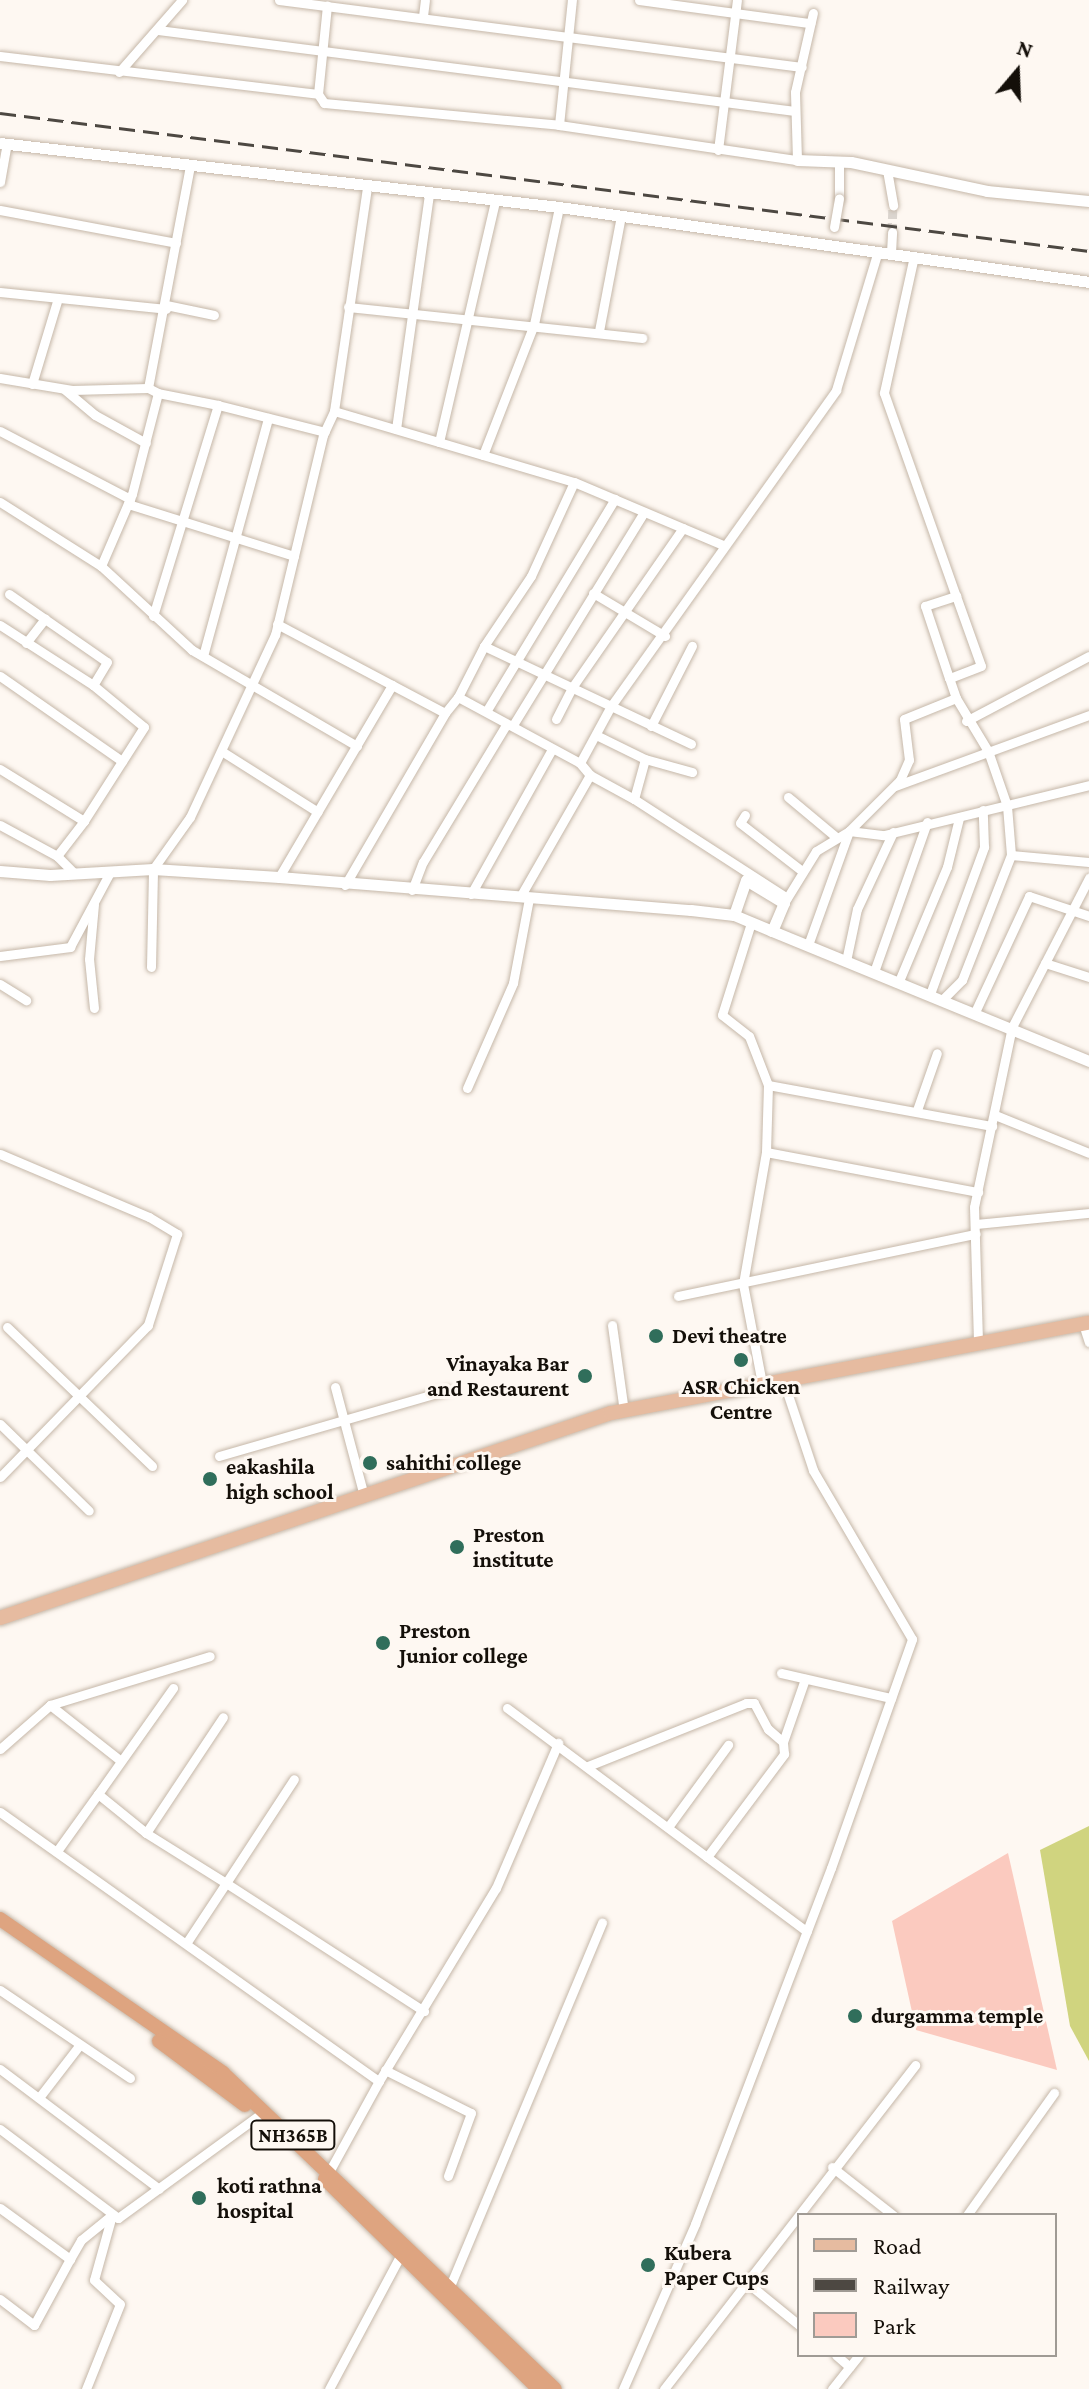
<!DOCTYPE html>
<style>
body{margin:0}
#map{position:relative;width:1089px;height:2389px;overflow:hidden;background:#fef8f2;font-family:"Crimson Pro",serif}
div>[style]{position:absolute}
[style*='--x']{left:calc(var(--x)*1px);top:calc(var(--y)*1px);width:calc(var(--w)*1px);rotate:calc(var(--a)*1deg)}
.green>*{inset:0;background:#fbcabf}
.water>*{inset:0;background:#d0d47f}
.minor-tunnel>*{height:9px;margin-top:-4.5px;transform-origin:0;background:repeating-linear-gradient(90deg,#dbd5cf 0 9px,transparent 0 13.5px)}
.roads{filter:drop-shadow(0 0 2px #c5b7a8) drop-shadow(0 0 2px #c5b7a8)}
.minor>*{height:9px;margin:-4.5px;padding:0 4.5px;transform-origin:4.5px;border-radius:4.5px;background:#fff}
.tertiary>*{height:11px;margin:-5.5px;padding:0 5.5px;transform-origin:5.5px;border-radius:5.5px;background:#fff}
.primary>*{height:14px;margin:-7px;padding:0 7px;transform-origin:7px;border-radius:7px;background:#e6bba0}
.trunk>*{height:14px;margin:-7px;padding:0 7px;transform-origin:7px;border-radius:7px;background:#dea480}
.rail>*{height:3px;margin-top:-1.5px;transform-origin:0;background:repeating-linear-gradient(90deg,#4d4842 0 16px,transparent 0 24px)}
.bridges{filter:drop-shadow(0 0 2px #c5b7a8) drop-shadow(0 0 2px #c5b7a8)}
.minor-bridge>*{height:9px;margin:-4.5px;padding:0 4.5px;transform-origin:4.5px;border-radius:4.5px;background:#fff}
.dots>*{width:22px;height:22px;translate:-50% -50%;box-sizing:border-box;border:4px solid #fef8f2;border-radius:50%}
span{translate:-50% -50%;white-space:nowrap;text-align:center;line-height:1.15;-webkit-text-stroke:6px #fef8f2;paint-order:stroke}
.shield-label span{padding:2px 6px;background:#fef8f2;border:2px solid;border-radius:6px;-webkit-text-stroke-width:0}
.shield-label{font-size:20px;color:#140f09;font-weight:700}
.poi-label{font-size:22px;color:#140f09;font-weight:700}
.left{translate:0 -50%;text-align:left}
.right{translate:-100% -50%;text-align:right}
.legend{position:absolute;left:797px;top:2213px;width:260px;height:144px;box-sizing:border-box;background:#fef8f2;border:2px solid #a09b95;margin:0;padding:10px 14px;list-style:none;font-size:24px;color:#140f09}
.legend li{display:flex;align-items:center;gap:16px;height:40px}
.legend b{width:40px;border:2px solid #a09b95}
.north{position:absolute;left:977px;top:32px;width:80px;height:80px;-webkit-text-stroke:6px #fef8f2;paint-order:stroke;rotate:19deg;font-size:22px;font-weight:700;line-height:32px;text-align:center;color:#140f09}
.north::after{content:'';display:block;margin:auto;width:28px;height:36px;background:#140f09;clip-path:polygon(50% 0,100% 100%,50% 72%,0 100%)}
</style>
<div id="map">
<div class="green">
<div style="clip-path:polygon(1008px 1853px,1057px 2070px,916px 2030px,892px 1921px)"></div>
</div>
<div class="water">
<div style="clip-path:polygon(1089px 1826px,1089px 2061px,1070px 2026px,1040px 1850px)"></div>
</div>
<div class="minor-tunnel">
<div style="--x:892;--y:232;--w:27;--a:-88"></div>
</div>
<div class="roads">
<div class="minor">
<div style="--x:279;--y:0;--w:527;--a:7.3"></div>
<div style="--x:639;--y:0;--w:173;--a:7.7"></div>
<div style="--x:423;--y:16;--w:16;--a:-83"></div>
<div style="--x:158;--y:30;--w:642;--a:7.25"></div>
<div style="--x:0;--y:56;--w:320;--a:6.8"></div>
<div style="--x:318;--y:94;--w:11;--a:56"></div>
<div style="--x:324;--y:103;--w:236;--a:5.3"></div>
<div style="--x:559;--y:125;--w:241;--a:8.4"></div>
<div style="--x:797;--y:160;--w:68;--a:-91.7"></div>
<div style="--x:795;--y:92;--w:81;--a:-77.2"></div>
<div style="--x:119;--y:72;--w:96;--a:-48.8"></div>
<div style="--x:318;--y:94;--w:89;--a:-84.2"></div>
<div style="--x:559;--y:125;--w:126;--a:-84.1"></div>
<div style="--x:718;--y:150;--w:151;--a:-82.8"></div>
<div style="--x:887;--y:170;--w:36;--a:80"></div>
<div style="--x:0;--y:182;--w:39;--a:-80"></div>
<div style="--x:839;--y:198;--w:36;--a:-90"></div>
<div style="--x:0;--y:210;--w:179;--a:10.6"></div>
<div style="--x:891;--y:253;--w:21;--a:-87"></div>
<div style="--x:914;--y:256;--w:140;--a:102.4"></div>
<div style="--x:884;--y:393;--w:215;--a:70.5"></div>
<div style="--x:0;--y:292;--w:167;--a:5.8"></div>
<div style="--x:166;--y:305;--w:49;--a:11.8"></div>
<div style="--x:348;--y:307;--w:296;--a:6"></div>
<div style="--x:599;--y:331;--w:117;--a:-79.2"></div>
<div style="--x:0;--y:378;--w:73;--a:9.5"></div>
<div style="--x:72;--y:390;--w:76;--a:-1.5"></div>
<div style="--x:32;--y:384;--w:87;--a:-73.2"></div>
<div style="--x:64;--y:389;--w:40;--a:40"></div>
<div style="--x:95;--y:415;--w:58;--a:28.8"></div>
<div style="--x:218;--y:405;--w:110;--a:14.2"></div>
<div style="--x:334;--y:411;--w:250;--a:16.5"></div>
<div style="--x:396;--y:429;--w:237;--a:-82"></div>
<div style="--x:0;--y:431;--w:147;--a:27.6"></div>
<div style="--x:439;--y:442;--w:247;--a:-76.9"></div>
<div style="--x:483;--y:455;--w:141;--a:-68.7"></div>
<div style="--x:534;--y:324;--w:120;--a:-77.9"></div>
<div style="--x:0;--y:502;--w:120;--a:32.4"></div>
<div style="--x:101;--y:566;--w:124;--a:42.7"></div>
<div style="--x:192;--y:650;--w:191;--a:30.2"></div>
<div style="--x:128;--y:504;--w:174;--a:17.4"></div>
<div style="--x:101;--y:566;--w:78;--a:-66.7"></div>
<div style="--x:132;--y:494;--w:104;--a:-75.6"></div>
<div style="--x:158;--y:393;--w:11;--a:-153"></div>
<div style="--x:148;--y:388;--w:226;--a:-79.3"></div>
<div style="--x:593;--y:593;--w:84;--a:30.8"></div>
<div style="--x:9;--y:594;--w:119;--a:34.8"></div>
<div style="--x:107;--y:662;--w:27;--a:121"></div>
<div style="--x:153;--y:616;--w:221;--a:-72.9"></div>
<div style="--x:218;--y:405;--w:61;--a:-168.7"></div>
<div style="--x:277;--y:624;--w:190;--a:27.9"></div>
<div style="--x:445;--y:713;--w:21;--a:-51"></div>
<div style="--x:458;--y:697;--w:139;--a:28.4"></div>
<div style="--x:0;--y:625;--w:111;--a:32.8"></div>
<div style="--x:93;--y:685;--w:66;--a:39.5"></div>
<div style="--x:144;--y:727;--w:112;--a:122.6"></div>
<div style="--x:26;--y:643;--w:31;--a:-52"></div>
<div style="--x:484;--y:646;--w:84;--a:-56.1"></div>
<div style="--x:531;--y:576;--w:103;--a:-65.4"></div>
<div style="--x:574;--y:482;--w:162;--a:22.9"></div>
<div style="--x:203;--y:656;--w:247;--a:-74.7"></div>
<div style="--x:0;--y:676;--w:149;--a:34.9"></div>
<div style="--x:458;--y:697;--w:57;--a:-63"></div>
<div style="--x:484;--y:646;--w:229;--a:25.3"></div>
<div style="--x:956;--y:698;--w:62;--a:58.9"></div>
<div style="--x:988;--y:751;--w:58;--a:70.9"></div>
<div style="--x:1007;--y:806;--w:49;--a:85.3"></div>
<div style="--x:487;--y:710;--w:247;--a:-58.8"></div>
<div style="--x:556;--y:719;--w:34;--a:-63"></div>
<div style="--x:571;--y:689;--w:196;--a:-55.2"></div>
<div style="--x:966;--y:721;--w:139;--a:-27.9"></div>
<div style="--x:513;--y:725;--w:250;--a:-58.4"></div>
<div style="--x:651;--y:726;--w:90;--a:-62.9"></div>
<div style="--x:596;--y:735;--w:55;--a:26.1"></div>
<div style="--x:645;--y:759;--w:49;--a:15.5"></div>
<div style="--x:223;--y:752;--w:112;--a:32.3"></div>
<div style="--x:0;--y:769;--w:99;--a:31.8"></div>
<div style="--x:84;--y:821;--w:44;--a:127.6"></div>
<div style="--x:590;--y:775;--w:50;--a:28.6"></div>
<div style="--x:634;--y:799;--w:41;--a:-74.6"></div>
<div style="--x:895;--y:786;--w:207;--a:-20.1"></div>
<div style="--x:788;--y:797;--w:62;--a:39.8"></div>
<div style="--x:634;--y:799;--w:182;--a:32.9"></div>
<div style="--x:745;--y:815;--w:9;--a:122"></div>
<div style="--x:740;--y:823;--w:78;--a:37.7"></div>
<div style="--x:0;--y:825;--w:65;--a:28.5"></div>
<div style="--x:57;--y:856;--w:25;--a:45"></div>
<div style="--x:279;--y:877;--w:223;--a:-59.5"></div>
<div style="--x:345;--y:885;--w:199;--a:-59.8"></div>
<div style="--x:412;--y:890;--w:30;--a:-69"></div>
<div style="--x:423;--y:862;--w:160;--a:-58.8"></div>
<div style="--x:471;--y:894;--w:164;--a:-60.8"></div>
<div style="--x:520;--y:897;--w:141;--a:-60.2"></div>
<div style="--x:590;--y:775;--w:16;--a:-130"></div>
<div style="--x:580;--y:763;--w:65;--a:-61.5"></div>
<div style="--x:611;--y:706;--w:388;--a:-54.5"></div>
<div style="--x:836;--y:390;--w:145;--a:-73.2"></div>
<div style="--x:784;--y:903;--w:61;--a:-58.4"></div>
<div style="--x:816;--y:851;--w:39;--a:-31"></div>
<div style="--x:849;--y:831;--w:35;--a:7"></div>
<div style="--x:884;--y:835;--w:211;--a:-13.7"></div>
<div style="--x:750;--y:926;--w:93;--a:107.5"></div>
<div style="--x:722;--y:1015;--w:34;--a:38"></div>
<div style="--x:749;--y:1036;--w:53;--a:68.8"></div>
<div style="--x:768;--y:1085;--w:67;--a:91.7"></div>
<div style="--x:766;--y:1152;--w:134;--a:99.9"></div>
<div style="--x:743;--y:1284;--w:102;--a:79.2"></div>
<div style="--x:808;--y:945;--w:121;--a:-70.2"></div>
<div style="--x:849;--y:831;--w:72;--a:-45"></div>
<div style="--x:900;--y:780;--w:22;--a:-66"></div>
<div style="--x:909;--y:760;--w:41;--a:-97"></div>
<div style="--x:904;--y:719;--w:56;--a:-22"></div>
<div style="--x:956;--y:698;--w:21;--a:-109"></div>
<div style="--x:949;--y:678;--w:76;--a:-108.4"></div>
<div style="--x:925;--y:606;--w:33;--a:-18"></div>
<div style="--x:956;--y:596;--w:74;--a:70.3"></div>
<div style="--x:981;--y:666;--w:34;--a:159"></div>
<div style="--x:0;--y:956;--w:71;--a:-7.3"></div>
<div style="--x:70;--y:947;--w:85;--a:-61.9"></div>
<div style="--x:846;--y:961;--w:53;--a:-78.1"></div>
<div style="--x:857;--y:909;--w:85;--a:-64.9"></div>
<div style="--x:1045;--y:963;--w:46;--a:17.7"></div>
<div style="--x:151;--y:967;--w:98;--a:-88.8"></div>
<div style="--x:153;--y:869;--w:64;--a:-54.6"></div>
<div style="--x:190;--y:817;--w:201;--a:-65"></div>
<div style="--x:275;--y:635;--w:206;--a:-76.5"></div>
<div style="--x:323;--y:435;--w:26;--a:-65"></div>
<div style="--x:334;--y:411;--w:225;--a:-81.6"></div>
<div style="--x:875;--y:969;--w:156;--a:-70.5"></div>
<div style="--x:899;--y:981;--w:124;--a:-67.2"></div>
<div style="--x:947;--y:867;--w:50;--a:-76.2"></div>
<div style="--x:0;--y:984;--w:31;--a:32"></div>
<div style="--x:930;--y:994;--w:157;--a:-69.8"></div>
<div style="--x:984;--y:847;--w:37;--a:-92"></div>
<div style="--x:943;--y:999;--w:27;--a:-45"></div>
<div style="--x:962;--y:980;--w:134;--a:-68.6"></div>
<div style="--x:1011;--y:855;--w:78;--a:5.1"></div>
<div style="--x:94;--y:1008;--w:49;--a:-95.8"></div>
<div style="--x:89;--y:959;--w:55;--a:-84.8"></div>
<div style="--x:975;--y:1012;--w:128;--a:-65"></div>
<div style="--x:1029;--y:896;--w:63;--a:18.4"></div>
<div style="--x:768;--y:1085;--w:228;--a:10.4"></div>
<div style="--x:467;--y:1088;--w:115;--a:-66.3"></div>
<div style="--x:513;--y:983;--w:86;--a:-79.3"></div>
<div style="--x:917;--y:1110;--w:60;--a:-70.7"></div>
<div style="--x:995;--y:1115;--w:101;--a:22"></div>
<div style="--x:766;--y:1152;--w:216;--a:10.7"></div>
<div style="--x:0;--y:1154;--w:162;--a:22.9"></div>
<div style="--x:149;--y:1217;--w:33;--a:31"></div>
<div style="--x:177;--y:1234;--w:96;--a:107.7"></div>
<div style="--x:148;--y:1325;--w:212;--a:134.2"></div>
<div style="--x:976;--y:1224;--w:114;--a:-5.6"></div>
<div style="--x:678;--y:1296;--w:304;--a:-11.8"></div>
<div style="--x:1083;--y:1324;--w:19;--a:72"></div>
<div style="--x:612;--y:1325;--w:87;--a:82.1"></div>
<div style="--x:7;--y:1327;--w:201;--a:43.8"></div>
<div style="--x:978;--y:1341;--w:134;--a:-91.7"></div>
<div style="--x:974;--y:1207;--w:184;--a:-78.1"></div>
<div style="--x:1012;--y:1027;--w:168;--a:-62.7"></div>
<div style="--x:335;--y:1387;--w:113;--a:75.1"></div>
<div style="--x:0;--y:1424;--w:124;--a:44.3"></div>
<div style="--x:219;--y:1456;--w:238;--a:-16.1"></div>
<div style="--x:781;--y:1673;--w:113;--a:12.8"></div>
<div style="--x:50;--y:1705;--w:90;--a:38.3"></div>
<div style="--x:507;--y:1708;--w:374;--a:36.7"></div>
<div style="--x:0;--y:1749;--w:67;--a:-41.3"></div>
<div style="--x:50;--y:1705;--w:167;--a:-17"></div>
<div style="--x:588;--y:1766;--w:170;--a:-21.7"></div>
<div style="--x:746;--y:1703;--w:8;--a:0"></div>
<div style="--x:754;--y:1703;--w:30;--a:62"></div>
<div style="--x:768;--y:1729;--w:20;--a:41"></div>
<div style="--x:783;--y:1742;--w:67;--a:-70.8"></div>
<div style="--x:98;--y:1794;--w:130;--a:-54.7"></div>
<div style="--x:0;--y:1812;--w:465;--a:35.4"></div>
<div style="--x:379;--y:2081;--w:102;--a:118.8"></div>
<div style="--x:668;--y:1827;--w:102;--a:-53.8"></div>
<div style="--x:146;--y:1833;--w:139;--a:-56.4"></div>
<div style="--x:57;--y:1851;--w:70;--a:-54.3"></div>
<div style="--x:98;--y:1794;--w:62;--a:39.1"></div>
<div style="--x:146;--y:1833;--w:94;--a:32"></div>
<div style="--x:226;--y:1883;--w:124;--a:-56.8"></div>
<div style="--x:707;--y:1857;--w:129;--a:-53.2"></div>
<div style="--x:784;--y:1754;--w:12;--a:-95"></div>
<div style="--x:187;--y:1942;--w:71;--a:-56.5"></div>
<div style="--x:226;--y:1883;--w:236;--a:32.9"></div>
<div style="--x:0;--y:1990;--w:157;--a:34.1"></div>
<div style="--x:0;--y:2069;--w:199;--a:37"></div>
<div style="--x:385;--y:2070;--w:96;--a:26.6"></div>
<div style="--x:471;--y:2113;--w:67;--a:110.1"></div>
<div style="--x:379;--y:2081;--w:226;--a:-58.8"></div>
<div style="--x:496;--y:1888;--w:158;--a:-66.8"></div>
<div style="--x:41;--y:2095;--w:61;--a:-52.4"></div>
<div style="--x:0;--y:2129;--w:148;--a:37"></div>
<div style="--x:118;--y:2218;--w:173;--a:-36.1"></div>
<div style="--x:832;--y:2167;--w:78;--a:38.2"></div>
<div style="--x:0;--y:2208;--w:87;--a:36.1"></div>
<div style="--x:70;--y:2259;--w:22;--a:-60"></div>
<div style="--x:81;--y:2240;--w:40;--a:-39"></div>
<div style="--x:112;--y:2215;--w:67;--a:105.5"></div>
<div style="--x:94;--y:2280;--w:35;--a:43"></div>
<div style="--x:120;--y:2304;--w:92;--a:111.8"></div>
<div style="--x:967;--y:2215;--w:150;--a:-54.5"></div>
<div style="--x:745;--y:2281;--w:70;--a:39.2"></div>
<div style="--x:450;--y:2286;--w:394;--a:-67.3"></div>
<div style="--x:0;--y:2299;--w:43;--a:37.4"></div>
<div style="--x:34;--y:2325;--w:75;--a:-61.4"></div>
<div style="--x:836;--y:2355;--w:18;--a:41"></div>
<div style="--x:329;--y:2389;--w:153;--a:-61.9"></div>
<div style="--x:623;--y:2389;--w:180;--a:-66.4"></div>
<div style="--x:695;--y:2224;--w:381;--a:-69.1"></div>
<div style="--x:831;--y:1868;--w:243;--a:-70.5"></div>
<div style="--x:912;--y:1639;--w:196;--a:-120.4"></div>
<div style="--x:813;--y:1470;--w:95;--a:-108.4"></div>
<div style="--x:664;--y:2389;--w:410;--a:-52.2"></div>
<div style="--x:832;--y:2389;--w:43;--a:-51.5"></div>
</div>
<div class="tertiary">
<div style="--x:0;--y:143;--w:563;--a:6.53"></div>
<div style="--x:559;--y:207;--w:535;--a:8.05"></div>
<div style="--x:797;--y:160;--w:54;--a:2.1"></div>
<div style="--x:851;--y:162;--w:139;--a:12"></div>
<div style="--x:987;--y:191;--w:102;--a:5.6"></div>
<div style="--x:0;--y:871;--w:50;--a:4.6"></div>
<div style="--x:50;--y:875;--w:103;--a:-3.3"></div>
<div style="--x:153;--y:869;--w:126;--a:3.6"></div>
<div style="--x:279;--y:877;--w:413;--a:4.6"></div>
<div style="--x:691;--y:910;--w:43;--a:6.6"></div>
<div style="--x:734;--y:915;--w:41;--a:22.8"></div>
<div style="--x:772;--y:931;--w:30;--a:-67"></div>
<div style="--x:784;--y:903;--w:44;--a:-148.8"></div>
<div style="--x:746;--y:880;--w:37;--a:109"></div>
<div style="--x:772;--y:931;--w:343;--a:22.3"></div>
</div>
<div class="primary">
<div style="--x:0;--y:1618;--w:644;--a:-18.55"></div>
<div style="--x:611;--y:1413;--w:486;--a:-10.7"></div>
</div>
<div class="trunk">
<div style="--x:0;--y:1919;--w:271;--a:34.6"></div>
<div style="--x:223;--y:2073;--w:458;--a:43.6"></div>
<div style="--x:159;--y:2041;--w:107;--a:36.7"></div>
<div style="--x:325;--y:2179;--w:300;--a:44.5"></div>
</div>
</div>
<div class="rail">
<div style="--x:0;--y:113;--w:1098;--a:7.22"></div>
</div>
<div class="bridges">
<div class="minor-bridge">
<div style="--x:834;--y:227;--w:29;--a:-80"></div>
</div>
</div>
<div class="dots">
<div style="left:656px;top:1336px;background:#306e5b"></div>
<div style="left:741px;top:1360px;background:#306e5b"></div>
<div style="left:585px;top:1376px;background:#306e5b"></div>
<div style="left:370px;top:1463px;background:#306e5b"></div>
<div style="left:210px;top:1479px;background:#306e5b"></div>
<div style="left:457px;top:1547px;background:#306e5b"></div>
<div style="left:383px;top:1643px;background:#306e5b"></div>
<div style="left:855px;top:2016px;background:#306e5b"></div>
<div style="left:199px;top:2198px;background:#306e5b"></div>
<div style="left:648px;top:2265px;background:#306e5b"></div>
</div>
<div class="shield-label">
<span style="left:293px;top:2135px">NH365B</span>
</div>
<div class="poi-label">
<span class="left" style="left:672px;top:1336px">Devi theatre</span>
<span class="right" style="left:569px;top:1376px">Vinayaka Bar<br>and Restaurent</span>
<span style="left:741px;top:1399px">ASR Chicken<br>Centre</span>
<span class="left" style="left:386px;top:1463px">sahithi college</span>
<span class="left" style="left:226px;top:1479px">eakashila<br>high school</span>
<span class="left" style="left:473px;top:1547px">Preston<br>institute</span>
<span class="left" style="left:399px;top:1643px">Preston<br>Junior college</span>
<span class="left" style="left:871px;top:2016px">durgamma temple</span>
<span class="left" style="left:217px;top:2198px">koti rathna<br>hospital</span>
<span class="left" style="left:664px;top:2265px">Kubera<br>Paper Cups</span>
</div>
<ul class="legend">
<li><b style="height:10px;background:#e6bba0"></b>Road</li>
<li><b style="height:10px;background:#4d4842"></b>Railway</li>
<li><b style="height:22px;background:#fbcabf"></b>Park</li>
</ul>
<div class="north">N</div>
</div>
